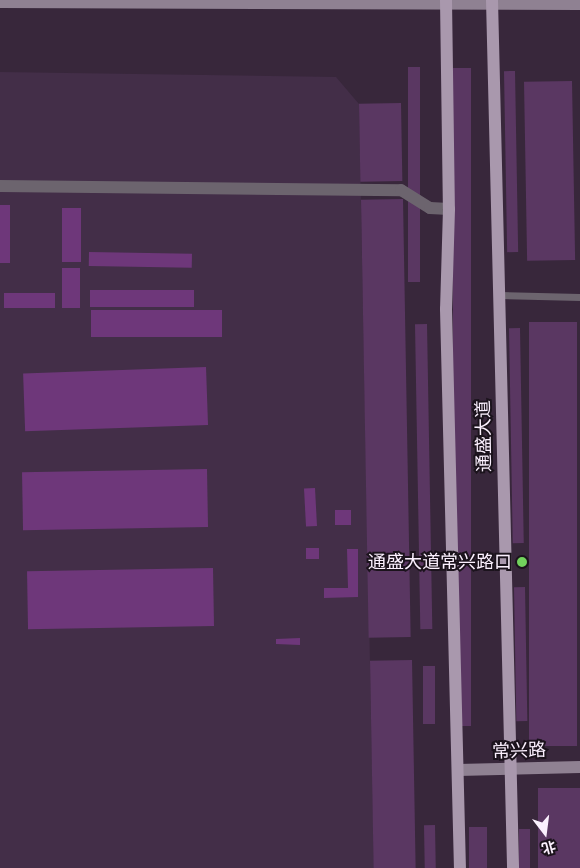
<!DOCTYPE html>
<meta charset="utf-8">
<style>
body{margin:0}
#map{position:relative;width:580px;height:868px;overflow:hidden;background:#38273b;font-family:Montserrat,"Noto Sans SC",sans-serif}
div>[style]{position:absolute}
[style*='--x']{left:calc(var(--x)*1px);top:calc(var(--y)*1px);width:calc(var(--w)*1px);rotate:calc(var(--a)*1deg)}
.built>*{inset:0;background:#432e48}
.green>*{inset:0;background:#5a3762;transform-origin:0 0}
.building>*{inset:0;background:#6e377a;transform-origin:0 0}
.lane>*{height:7px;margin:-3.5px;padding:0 3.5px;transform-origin:3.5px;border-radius:3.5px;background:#6c646e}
.street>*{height:12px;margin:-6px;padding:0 6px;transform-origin:6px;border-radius:6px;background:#6c646e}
.secondary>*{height:12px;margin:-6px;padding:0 6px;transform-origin:6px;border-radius:6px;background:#8f8192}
.primary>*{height:12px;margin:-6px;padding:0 6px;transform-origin:6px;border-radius:6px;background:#a998ad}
.dots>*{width:14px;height:14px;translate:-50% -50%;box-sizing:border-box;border:2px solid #1b131c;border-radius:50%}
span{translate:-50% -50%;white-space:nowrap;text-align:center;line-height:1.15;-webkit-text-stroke:4px #1b131c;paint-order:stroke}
.street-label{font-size:18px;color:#fbf0fe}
.poi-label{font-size:18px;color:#fbf0fe}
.right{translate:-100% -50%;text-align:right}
.north{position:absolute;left:520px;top:808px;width:50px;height:50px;-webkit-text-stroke:4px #1b131c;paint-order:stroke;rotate:165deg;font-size:14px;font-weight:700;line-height:20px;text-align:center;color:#fbf0fe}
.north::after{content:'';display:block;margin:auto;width:18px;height:22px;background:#fbf0fe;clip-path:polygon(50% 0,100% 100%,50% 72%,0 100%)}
</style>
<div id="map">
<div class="built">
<div style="clip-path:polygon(0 72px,336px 77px,359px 104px,374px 868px,0 868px)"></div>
</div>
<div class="green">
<div style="left:408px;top:67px;width:12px;height:215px"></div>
<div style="left:453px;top:68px;width:18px;height:658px"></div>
<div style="left:515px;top:71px;width:181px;height:11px;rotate:89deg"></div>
<div style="left:572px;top:81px;width:179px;height:48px;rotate:89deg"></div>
<div style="left:401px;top:103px;width:78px;height:42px;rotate:89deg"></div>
<div style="left:403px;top:199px;width:438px;height:42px;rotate:89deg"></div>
<div style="left:577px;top:322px;width:424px;height:48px;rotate:90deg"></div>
<div style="left:427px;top:324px;width:305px;height:12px;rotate:89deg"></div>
<div style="left:520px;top:328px;width:215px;height:11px;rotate:89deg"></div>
<div style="left:525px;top:587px;width:134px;height:11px;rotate:89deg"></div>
<div style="left:412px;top:660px;width:208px;height:42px;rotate:89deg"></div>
<div style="left:423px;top:666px;width:12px;height:58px"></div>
<div style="left:580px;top:788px;width:80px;height:42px;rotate:90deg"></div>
<div style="left:435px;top:825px;width:43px;height:11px;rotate:89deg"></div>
<div style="left:469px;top:827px;width:18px;height:41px"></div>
<div style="left:519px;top:829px;width:11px;height:39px"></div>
</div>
<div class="building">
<div style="left:0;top:205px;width:10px;height:58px"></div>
<div style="left:62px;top:208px;width:19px;height:54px"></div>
<div style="left:89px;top:252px;width:103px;height:14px;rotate:1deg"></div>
<div style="left:62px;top:268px;width:18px;height:40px"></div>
<div style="left:90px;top:290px;width:104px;height:17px"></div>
<div style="left:4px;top:293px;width:51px;height:15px"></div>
<div style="left:91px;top:310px;width:131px;height:27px"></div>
<div style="left:206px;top:367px;width:58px;height:183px;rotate:88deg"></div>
<div style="left:207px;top:469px;width:58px;height:185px;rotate:89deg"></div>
<div style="left:315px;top:488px;width:38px;height:11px;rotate:87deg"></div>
<div style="left:351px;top:510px;width:15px;height:16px;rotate:90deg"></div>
<div style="left:319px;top:548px;width:11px;height:13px;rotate:90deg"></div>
<div style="clip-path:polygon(347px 549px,358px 549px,358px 597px,324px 598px,324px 588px,348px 588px)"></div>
<div style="left:213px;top:568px;width:58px;height:186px;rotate:89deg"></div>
<div style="clip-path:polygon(300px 638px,300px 645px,276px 644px,276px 639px)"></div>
</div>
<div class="lane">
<div style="--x:500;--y:295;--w:80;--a:1.4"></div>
</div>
<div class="street">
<div style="--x:0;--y:186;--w:401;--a:0.6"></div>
<div style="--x:401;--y:190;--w:34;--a:32"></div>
<div style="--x:430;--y:208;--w:19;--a:3"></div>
</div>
<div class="secondary">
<div style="--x:0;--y:2;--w:580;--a:0.2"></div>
<div style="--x:458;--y:770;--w:122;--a:-1.4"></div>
</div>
<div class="primary">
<div style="--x:446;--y:0;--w:209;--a:89.2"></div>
<div style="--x:449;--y:209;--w:100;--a:91.7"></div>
<div style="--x:446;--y:309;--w:559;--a:88.57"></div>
<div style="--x:492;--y:0;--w:868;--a:88.61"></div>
</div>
<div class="dots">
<div style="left:522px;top:562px;background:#72d25d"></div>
</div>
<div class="street-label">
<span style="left:484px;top:436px;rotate:-91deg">通盛大道</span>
<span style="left:519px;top:751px;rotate:-2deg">常兴路</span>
</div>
<div class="poi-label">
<span class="right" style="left:512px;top:562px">通盛大道常兴路口</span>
</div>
<div class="north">北</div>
</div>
